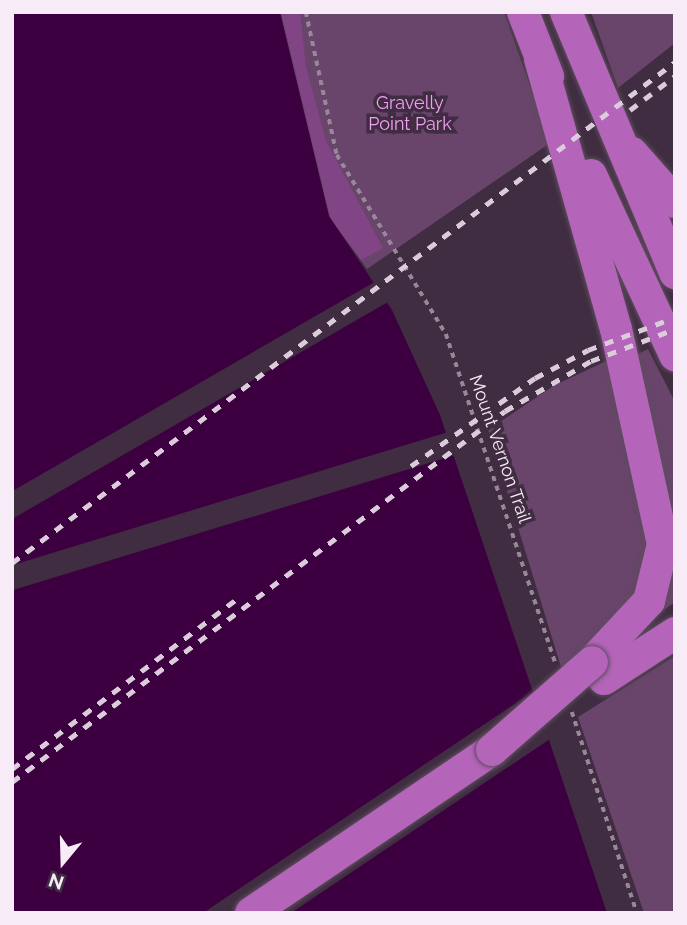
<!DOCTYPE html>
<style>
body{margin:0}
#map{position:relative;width:687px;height:925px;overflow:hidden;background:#402d41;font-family:Raleway,sans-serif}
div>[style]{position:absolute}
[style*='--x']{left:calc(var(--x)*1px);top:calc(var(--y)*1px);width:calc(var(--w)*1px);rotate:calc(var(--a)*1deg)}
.green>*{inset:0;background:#69456b}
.forest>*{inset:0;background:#814585}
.water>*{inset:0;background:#3c0040}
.pier>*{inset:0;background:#402d41;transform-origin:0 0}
.path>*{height:3.5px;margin-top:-1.75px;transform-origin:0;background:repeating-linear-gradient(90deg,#978798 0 5px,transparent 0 10px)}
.roads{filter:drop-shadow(0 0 2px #5d4c5d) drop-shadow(0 0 2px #5d4c5d)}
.highway>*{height:32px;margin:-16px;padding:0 16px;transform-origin:16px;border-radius:16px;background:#b464b9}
.rail>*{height:5px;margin-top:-2.5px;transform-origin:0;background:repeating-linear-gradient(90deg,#daccda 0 9px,transparent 0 18px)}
.bridges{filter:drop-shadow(0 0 2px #5d4c5d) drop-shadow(0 0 2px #5d4c5d)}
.highway-bridge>*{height:32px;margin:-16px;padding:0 16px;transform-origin:16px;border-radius:16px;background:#b464b9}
span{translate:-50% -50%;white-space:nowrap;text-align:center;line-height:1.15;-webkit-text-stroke:7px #402d41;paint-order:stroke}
.park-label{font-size:18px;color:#f29ef6}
.street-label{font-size:18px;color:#f8ebf8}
.frame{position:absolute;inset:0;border:14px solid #f8ebf8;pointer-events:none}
.north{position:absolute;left:28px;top:827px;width:70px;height:70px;-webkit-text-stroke:5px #402d41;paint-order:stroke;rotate:199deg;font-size:19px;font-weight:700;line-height:28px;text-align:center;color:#f8ebf8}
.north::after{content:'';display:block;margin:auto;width:24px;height:32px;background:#f8ebf8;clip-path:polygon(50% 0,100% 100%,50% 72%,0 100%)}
</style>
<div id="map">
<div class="green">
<div style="clip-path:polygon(280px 12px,504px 12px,550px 143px,367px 269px,329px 216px)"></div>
<div style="clip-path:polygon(591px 12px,675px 12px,675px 43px,618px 88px)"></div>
<div style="clip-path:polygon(648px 349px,675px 402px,675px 602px,652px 618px,636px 355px)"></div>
<div style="clip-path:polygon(615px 357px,649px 526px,645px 591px,588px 655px,561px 667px,488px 430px,555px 385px)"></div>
<div style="clip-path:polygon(675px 656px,675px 913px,644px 913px,578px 717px)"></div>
</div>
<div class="forest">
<div style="clip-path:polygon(281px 12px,300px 12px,306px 67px,326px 141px,383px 248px,361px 260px,331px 220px)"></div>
</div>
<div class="water">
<div style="clip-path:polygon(12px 12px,280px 12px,329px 216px,392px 310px,440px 415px,607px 913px,12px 913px)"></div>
</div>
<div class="pier">
<div style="left:378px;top:280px;width:24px;height:457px;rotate:60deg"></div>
<div style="left:448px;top:432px;width:24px;height:547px;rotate:73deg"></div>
<div style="clip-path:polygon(534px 691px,550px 739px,291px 913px,203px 913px)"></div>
</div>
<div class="path">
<div style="--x:306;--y:12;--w:146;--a:77.8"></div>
<div style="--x:337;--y:155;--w:210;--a:58.7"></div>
<div style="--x:446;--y:334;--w:348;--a:71.6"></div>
<div style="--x:572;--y:712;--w:211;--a:72.1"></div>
</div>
<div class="roads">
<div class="highway">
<div style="--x:523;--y:12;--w:69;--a:68.7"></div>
<div style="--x:566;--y:12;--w:283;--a:67.3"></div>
<div style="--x:540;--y:59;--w:280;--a:74.3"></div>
<div style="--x:616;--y:329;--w:220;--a:77.7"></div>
<div style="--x:663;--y:544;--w:59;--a:103.8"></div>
<div style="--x:649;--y:601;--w:83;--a:133.1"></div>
<div style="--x:632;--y:153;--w:65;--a:48.7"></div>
<div style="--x:591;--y:175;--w:199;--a:65"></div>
<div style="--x:604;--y:679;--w:85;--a:-32.9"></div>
<div style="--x:251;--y:913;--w:291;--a:-34.1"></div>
</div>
</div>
<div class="rail">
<div style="--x:630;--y:110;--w:56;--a:-37.1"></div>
<div style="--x:411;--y:466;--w:152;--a:-35.4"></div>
<div style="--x:535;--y:378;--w:60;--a:-27.8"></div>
<div style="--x:588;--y:350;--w:82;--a:-20.6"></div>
<div style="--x:12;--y:563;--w:831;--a:-37.08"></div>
<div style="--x:12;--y:769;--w:283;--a:-37.1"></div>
<div style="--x:12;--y:782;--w:617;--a:-36.96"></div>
<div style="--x:505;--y:411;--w:99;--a:-30.2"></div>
<div style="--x:591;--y:361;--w:90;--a:-20.9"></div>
</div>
<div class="bridges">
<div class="highway-bridge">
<div style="--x:492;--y:750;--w:133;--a:-41.3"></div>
</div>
</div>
<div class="park-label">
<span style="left:410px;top:114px">Gravelly<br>Point Park</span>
</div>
<div class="street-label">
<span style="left:500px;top:449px;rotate:71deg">Mount Vernon Trail</span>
</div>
<div class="frame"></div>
<div class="north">N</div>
</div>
